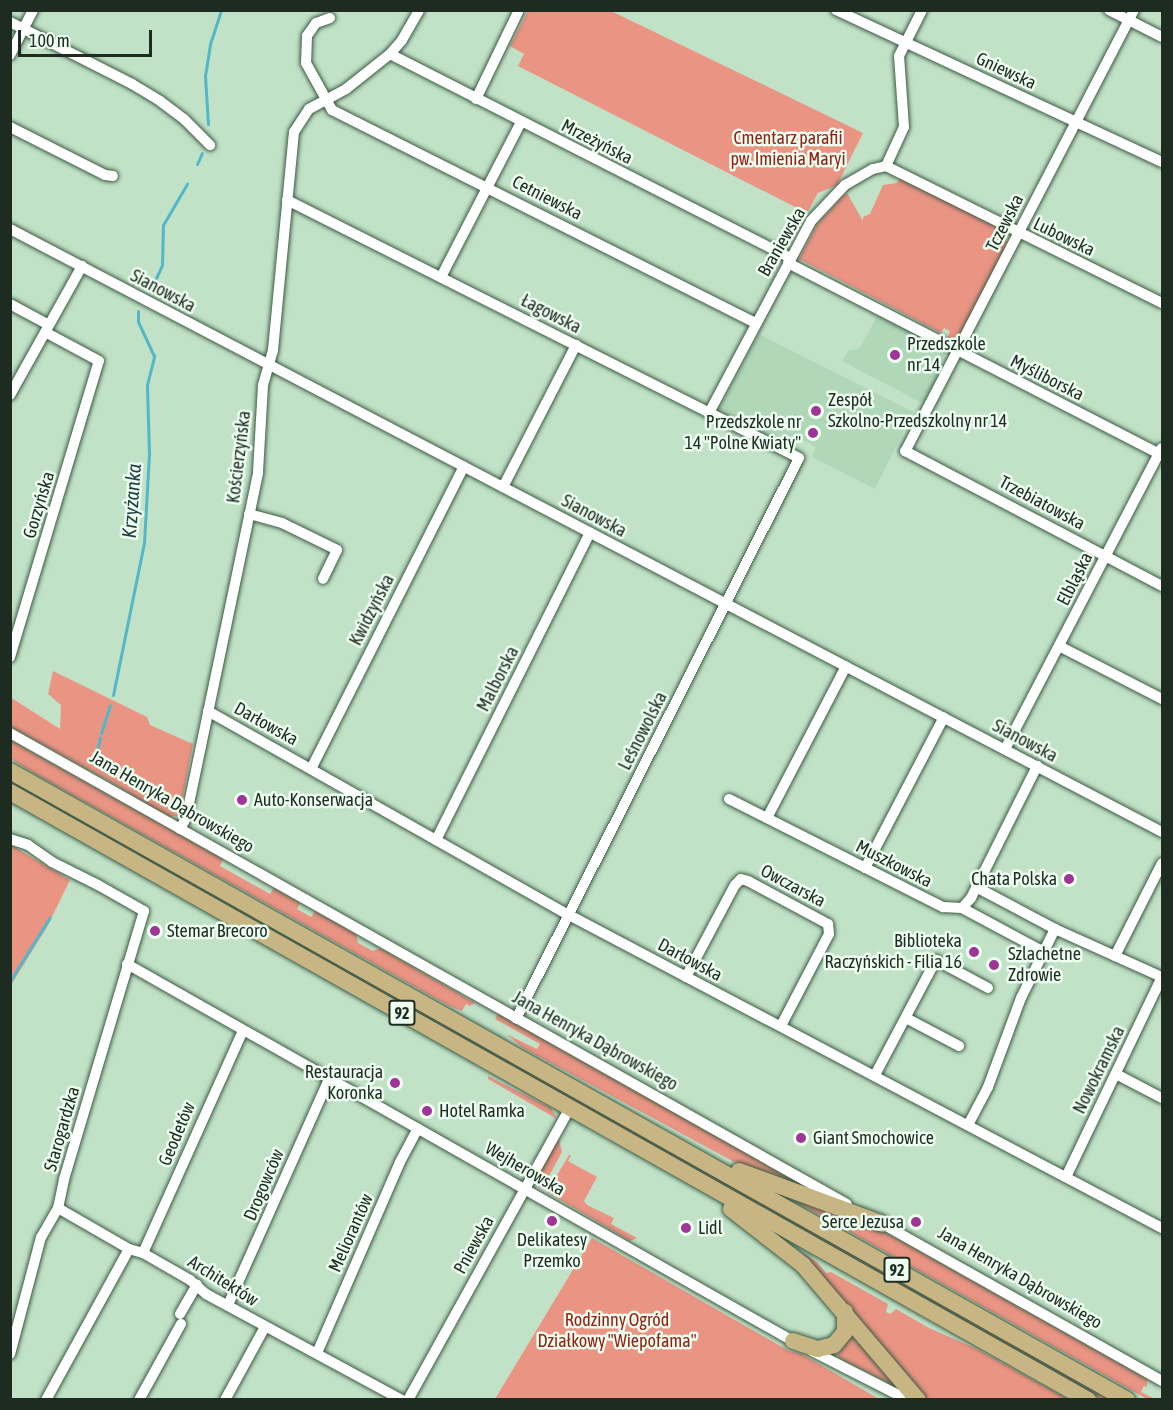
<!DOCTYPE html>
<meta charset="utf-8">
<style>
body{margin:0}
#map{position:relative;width:1173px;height:1410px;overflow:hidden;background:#c1e2c7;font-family:"Asap Condensed",sans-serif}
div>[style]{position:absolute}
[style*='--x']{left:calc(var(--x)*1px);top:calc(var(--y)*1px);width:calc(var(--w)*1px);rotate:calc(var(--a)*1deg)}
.built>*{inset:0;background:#b0d7b8}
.green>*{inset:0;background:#ea9484}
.stream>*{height:3px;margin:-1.5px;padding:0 1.5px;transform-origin:1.5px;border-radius:1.5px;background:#53b7c8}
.roads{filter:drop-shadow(0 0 2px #3d5a44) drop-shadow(0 0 2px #3d5a44)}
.minor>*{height:10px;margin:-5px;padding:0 5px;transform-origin:5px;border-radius:5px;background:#fff}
.primary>*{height:16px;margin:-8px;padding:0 8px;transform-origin:8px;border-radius:8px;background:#c7b684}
.dots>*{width:16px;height:16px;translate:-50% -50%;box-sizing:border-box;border:3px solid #edfef0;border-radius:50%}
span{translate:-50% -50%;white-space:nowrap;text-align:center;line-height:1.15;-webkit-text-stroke:5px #edfef0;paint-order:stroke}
.shield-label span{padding:2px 4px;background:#edfef0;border:2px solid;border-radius:4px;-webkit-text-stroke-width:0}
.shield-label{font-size:16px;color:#1e2b21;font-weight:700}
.street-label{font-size:18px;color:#1e2b21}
.park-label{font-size:18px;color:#932214}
.poi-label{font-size:18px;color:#1e2b21}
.left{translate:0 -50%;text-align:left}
.right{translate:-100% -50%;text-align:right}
.water-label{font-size:20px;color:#203f45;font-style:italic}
.frame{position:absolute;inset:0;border:12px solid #1e2b21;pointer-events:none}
.scale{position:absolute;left:18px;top:30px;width:134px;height:27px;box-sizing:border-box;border:3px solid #1e2b21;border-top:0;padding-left:8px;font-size:18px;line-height:21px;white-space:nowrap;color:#1e2b21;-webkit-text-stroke:4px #edfef0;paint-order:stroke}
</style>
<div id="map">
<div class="built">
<div style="clip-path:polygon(879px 313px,947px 349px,938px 367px,943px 369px,927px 400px,920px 402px,842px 361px,849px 350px,859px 349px)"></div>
<div style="clip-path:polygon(759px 334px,913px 412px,875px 489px,812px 457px,816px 447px,795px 436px,789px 446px,719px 410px)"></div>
</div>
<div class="green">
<div style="clip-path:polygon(528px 11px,611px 11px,863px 133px,837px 185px,818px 193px,807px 213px,518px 66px,524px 54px,510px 46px)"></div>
<div style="clip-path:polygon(900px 177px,1006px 232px,1007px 247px,961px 337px,951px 339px,948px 337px,950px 331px,944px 328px,941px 333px,799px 259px,818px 223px,841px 198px,847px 193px,863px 221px,863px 217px,870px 214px,883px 185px,897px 183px)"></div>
<div style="clip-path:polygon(53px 671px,147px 717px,150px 725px,193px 744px,179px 816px,168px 817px,116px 785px,11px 727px,10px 697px,60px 729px,61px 705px,48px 694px)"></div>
<div style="clip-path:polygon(10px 740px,223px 859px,220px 866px,270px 894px,274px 888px,300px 903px,297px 909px,311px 917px,315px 911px,356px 934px,358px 943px,373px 951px,380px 948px,475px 1003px,470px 1006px,466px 1004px,462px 1011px,449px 1006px,35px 774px,11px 759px)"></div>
<div style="clip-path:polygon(11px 777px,1115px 1399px,1100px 1399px,790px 1226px,11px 787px)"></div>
<div style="clip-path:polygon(11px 845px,70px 880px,47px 927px,11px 985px)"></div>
<div style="clip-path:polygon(498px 1014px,753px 1157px,820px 1196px,738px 1164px,523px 1048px,506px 1034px,537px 1049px,540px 1044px,495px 1019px)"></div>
<div style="clip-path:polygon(488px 1076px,551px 1108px,557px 1119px,488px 1079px)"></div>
<div style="clip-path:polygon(558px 1136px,562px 1152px,542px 1189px,532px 1182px)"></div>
<div style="clip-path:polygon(569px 1155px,571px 1155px,568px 1161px,597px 1177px,584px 1201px,587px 1205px,614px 1218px,611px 1224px,637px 1238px,630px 1241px,547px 1192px)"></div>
<div style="clip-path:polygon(775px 1190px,884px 1232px,903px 1242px,1147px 1379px,1147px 1387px,1144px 1386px,1141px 1392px,1155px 1399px,1147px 1399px)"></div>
<div style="clip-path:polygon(592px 1238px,789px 1351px,802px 1354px,879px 1399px,495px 1399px)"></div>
<div style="clip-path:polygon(804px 1254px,817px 1262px,826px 1273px,831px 1272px,888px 1304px,886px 1312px,890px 1314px,896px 1309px,929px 1328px,977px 1349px,1068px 1399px,926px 1399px,802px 1255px)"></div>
<div style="clip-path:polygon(851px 1326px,910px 1394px,839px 1358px,837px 1353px)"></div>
</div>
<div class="stream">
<div style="--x:208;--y:124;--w:48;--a:-93.6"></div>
<div style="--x:205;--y:76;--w:32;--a:-81"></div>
<div style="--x:210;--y:44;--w:36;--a:-72"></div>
<div style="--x:197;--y:164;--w:12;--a:-66"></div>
<div style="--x:150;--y:291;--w:29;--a:-65"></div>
<div style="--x:162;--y:265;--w:40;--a:-88.6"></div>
<div style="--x:163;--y:225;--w:48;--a:-59.7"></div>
<div style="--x:113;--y:695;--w:155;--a:-78.5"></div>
<div style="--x:144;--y:543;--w:89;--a:-86.8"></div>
<div style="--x:149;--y:454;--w:69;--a:-91.7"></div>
<div style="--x:147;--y:385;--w:30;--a:-76"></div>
<div style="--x:154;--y:356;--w:38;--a:-115"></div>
<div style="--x:138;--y:321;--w:10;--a:-90"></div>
<div style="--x:101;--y:733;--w:29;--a:-72"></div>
<div style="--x:95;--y:757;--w:20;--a:-75"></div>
<div style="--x:10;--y:981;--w:75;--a:-58"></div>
</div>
<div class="roads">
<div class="minor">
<div style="--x:836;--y:10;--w:360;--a:25"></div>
<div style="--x:1109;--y:10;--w:59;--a:27"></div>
<div style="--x:1134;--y:10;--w:497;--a:117.4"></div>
<div style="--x:905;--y:451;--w:290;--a:27.7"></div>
<div style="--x:330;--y:18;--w:15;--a:160"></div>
<div style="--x:316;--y:23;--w:16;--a:125"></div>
<div style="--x:307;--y:36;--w:27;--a:92"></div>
<div style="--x:306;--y:63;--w:54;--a:61"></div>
<div style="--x:332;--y:110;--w:474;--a:26.7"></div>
<div style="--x:10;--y:22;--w:137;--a:26.9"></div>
<div style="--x:132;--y:84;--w:33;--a:31"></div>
<div style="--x:160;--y:101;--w:30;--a:37"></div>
<div style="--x:184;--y:119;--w:37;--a:45"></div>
<div style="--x:390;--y:54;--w:450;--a:27"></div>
<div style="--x:10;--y:55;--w:51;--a:-62.9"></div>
<div style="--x:476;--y:99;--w:99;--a:-64.2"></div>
<div style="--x:10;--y:127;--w:106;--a:26.8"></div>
<div style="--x:105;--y:175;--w:8;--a:7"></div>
<div style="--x:886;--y:166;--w:308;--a:26.4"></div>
<div style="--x:287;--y:200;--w:573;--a:26.74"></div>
<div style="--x:799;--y:458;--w:628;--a:116.77"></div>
<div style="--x:10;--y:229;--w:1300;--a:27.63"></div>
<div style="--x:788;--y:263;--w:420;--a:27.2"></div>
<div style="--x:441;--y:277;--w:174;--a:-62.7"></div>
<div style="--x:10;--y:304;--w:44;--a:28.3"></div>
<div style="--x:10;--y:395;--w:148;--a:-60.8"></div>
<div style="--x:709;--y:413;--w:217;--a:-62"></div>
<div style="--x:811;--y:221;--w:50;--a:-46.6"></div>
<div style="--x:845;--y:185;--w:32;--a:-30"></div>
<div style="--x:873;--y:169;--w:13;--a:-13"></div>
<div style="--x:886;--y:166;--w:43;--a:-65.2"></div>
<div style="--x:904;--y:127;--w:71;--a:-94"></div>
<div style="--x:899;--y:56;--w:51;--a:-63.4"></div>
<div style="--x:503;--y:487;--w:160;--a:-62.8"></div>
<div style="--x:249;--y:514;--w:34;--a:15"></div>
<div style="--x:282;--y:523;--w:61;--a:26.1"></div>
<div style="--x:337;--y:550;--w:32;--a:116"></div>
<div style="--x:1059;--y:646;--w:116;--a:27.2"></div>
<div style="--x:10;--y:657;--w:309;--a:-73.3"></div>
<div style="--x:99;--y:361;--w:61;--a:-151.8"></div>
<div style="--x:208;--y:711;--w:415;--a:29.5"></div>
<div style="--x:569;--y:915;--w:671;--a:27.83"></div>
<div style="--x:10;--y:733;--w:960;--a:29.37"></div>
<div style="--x:1005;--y:749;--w:339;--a:-62.5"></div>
<div style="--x:311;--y:769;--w:339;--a:-63.2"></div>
<div style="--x:729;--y:799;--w:240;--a:26.8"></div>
<div style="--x:943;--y:907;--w:19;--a:3"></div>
<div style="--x:962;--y:908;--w:93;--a:28.2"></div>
<div style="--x:767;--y:818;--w:171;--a:-62.5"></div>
<div style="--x:180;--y:829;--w:13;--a:-61"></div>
<div style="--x:186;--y:818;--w:353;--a:-78.2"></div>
<div style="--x:258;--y:472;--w:87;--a:-86.7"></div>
<div style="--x:263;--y:385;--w:36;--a:-74"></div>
<div style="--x:273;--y:350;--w:219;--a:-84.5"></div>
<div style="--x:294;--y:132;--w:27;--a:-57"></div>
<div style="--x:309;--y:109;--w:42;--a:-28.4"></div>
<div style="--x:346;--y:89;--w:56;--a:-38.5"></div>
<div style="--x:390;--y:54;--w:18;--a:-49"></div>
<div style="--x:402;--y:40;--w:34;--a:-60"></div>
<div style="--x:10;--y:839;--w:19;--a:18"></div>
<div style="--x:28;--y:845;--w:29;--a:35"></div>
<div style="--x:52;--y:862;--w:51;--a:26.6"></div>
<div style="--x:98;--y:885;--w:53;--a:29.5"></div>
<div style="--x:144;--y:911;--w:281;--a:106.6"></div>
<div style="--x:64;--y:1180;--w:29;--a:102"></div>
<div style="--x:58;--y:1208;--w:34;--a:120"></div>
<div style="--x:41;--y:1237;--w:121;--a:104.8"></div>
<div style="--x:436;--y:840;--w:344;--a:-63.4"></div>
<div style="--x:865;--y:868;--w:170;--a:-62.4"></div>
<div style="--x:976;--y:887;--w:89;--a:28"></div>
<div style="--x:1055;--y:929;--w:117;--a:24.2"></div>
<div style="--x:962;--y:908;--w:13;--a:-48"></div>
<div style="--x:971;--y:898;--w:148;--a:-63.4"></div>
<div style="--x:1115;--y:956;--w:104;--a:-63.2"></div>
<div style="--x:127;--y:964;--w:771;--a:29.52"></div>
<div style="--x:686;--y:977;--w:104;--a:-62"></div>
<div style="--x:735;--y:885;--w:8;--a:-45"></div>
<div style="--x:741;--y:879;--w:7;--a:16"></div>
<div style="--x:748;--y:881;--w:91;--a:28.3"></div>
<div style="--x:828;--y:924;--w:10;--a:84"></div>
<div style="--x:829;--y:934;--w:104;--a:117.6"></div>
<div style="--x:906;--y:1018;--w:60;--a:27.8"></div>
<div style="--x:1116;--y:1074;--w:52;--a:27.6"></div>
<div style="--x:875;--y:1075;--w:130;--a:-62.1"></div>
<div style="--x:936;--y:960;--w:59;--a:28.3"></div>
<div style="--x:968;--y:1125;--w:43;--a:-62.2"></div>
<div style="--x:988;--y:1087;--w:95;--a:-69.7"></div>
<div style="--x:1021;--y:998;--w:77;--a:-63.8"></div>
<div style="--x:1066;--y:1177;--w:222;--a:-64.4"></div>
<div style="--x:58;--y:1208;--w:82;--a:30"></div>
<div style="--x:129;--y:1249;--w:15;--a:16"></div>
<div style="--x:143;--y:1253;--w:54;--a:29.9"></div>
<div style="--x:190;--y:1280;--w:21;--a:41"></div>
<div style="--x:206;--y:1294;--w:223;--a:28.4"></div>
<div style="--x:879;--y:1222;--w:325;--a:29.3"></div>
<div style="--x:143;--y:1253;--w:244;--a:-65.8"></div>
<div style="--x:228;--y:1305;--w:250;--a:-65.9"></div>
<div style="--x:180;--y:1314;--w:34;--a:-60"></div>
<div style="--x:812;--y:1351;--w:108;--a:27"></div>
<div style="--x:317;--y:1353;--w:208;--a:-66.5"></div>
<div style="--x:400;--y:1162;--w:38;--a:-62"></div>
<div style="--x:46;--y:1400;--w:172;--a:-61.2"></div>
<div style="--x:139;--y:1400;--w:87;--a:-61.1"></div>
<div style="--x:225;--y:1400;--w:83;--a:-61.3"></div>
<div style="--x:408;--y:1400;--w:334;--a:-61"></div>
</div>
<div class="primary">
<div style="--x:10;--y:771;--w:1282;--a:29.38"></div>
<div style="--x:10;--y:792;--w:1238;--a:29.42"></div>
<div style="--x:739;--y:1171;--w:153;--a:20.2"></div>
<div style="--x:731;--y:1209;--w:91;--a:37.9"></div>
<div style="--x:803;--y:1265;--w:177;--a:49.6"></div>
<div style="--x:793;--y:1341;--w:26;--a:18"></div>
<div style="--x:818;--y:1349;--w:16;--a:-14"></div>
<div style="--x:834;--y:1345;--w:17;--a:-50"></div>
<div style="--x:845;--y:1332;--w:20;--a:-90"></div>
</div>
</div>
<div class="dots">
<div style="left:895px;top:355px;background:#9f3597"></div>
<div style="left:816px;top:411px;background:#9f3597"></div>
<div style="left:813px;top:433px;background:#9f3597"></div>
<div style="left:242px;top:800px;background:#9f3597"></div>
<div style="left:1069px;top:879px;background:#9f3597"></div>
<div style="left:155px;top:931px;background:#9f3597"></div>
<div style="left:974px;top:952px;background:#9f3597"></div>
<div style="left:994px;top:965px;background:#9f3597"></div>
<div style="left:395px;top:1083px;background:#9f3597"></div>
<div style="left:427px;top:1111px;background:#9f3597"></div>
<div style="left:801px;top:1138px;background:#9f3597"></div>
<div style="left:552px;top:1221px;background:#9f3597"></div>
<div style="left:916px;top:1222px;background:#9f3597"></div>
<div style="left:686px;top:1228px;background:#9f3597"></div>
</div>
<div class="shield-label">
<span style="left:402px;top:1013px">92</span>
<span style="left:897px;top:1270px">92</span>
</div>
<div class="street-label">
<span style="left:1006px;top:71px;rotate:25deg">Gniewska</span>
<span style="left:597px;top:142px;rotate:27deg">Mrzeżyńska</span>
<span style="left:547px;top:198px;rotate:27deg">Cetniewska</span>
<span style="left:1005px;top:223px;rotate:-63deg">Tczewska</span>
<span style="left:1064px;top:237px;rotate:26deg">Lubowska</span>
<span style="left:782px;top:242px;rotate:-60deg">Braniewska</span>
<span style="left:163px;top:291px;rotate:28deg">Sianowska</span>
<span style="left:551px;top:314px;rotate:27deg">Łagowska</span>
<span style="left:1047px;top:378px;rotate:27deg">Myśliborska</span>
<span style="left:239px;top:457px;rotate:-83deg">Kościerzyńska</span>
<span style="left:1042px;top:503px;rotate:28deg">Trzebiatowska</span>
<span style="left:39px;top:505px;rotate:-73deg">Gorzyńska</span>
<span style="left:594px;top:516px;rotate:28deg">Sianowska</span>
<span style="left:1075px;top:579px;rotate:-63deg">Elbląska</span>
<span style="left:372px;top:610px;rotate:-63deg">Kwidzyńska</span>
<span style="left:498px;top:679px;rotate:-63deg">Malborska</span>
<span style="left:266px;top:724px;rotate:29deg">Darłowska</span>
<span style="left:643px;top:731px;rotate:-63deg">Leśnowolska</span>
<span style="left:1025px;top:741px;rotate:28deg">Sianowska</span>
<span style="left:172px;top:802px;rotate:30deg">Jana Henryka Dąbrowskiego</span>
<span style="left:894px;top:864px;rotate:27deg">Muszkowska</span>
<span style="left:793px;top:886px;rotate:28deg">Owczarska</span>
<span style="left:690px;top:960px;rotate:28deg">Darłowska</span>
<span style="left:595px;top:1041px;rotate:29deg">Jana Henryka Dąbrowskiego</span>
<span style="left:1099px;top:1070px;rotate:-64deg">Nowokramska</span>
<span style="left:62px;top:1129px;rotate:-74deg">Starogardzka</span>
<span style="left:177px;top:1134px;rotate:-67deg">Geodetów</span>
<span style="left:525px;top:1169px;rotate:30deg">Wejherowska</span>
<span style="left:264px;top:1185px;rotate:-67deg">Drogowców</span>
<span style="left:351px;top:1233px;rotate:-66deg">Meliorantów</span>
<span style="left:474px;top:1245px;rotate:-61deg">Pniewska</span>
<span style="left:1020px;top:1278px;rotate:30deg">Jana Henryka Dąbrowskiego</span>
<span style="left:223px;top:1281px;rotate:32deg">Architektów</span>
</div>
<div class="park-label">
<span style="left:788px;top:149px">Cmentarz parafii<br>pw. Imienia Maryi</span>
<span style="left:617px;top:1331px">Rodzinny Ogród<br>Działkowy "Wiepofama"</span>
</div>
<div class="poi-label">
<span class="left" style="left:907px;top:355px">Przedszkole<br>nr 14</span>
<span class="left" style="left:828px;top:411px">Zespół<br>Szkolno-Przedszkolny nr 14</span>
<span class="right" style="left:801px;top:433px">Przedszkole nr<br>14 "Polne Kwiaty"</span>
<span class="left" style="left:254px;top:800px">Auto-Konserwacja</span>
<span class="right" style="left:1057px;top:879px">Chata Polska</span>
<span class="left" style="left:167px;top:931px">Stemar Brecoro</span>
<span class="right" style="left:962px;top:952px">Biblioteka<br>Raczyńskich - Filia 16</span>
<span class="left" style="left:1008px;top:965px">Szlachetne<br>Zdrowie</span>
<span class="right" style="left:383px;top:1083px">Restauracja<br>Koronka</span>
<span class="left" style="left:439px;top:1111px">Hotel Ramka</span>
<span class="left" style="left:813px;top:1138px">Giant Smochowice</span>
<span class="right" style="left:904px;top:1222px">Serce Jezusa</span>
<span class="left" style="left:698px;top:1228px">Lidl</span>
<span style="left:552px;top:1251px">Delikatesy<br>Przemko</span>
</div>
<div class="water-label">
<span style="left:131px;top:501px;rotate:-86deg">Krzyżanka</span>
</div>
<div class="frame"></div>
<div class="scale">100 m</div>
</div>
